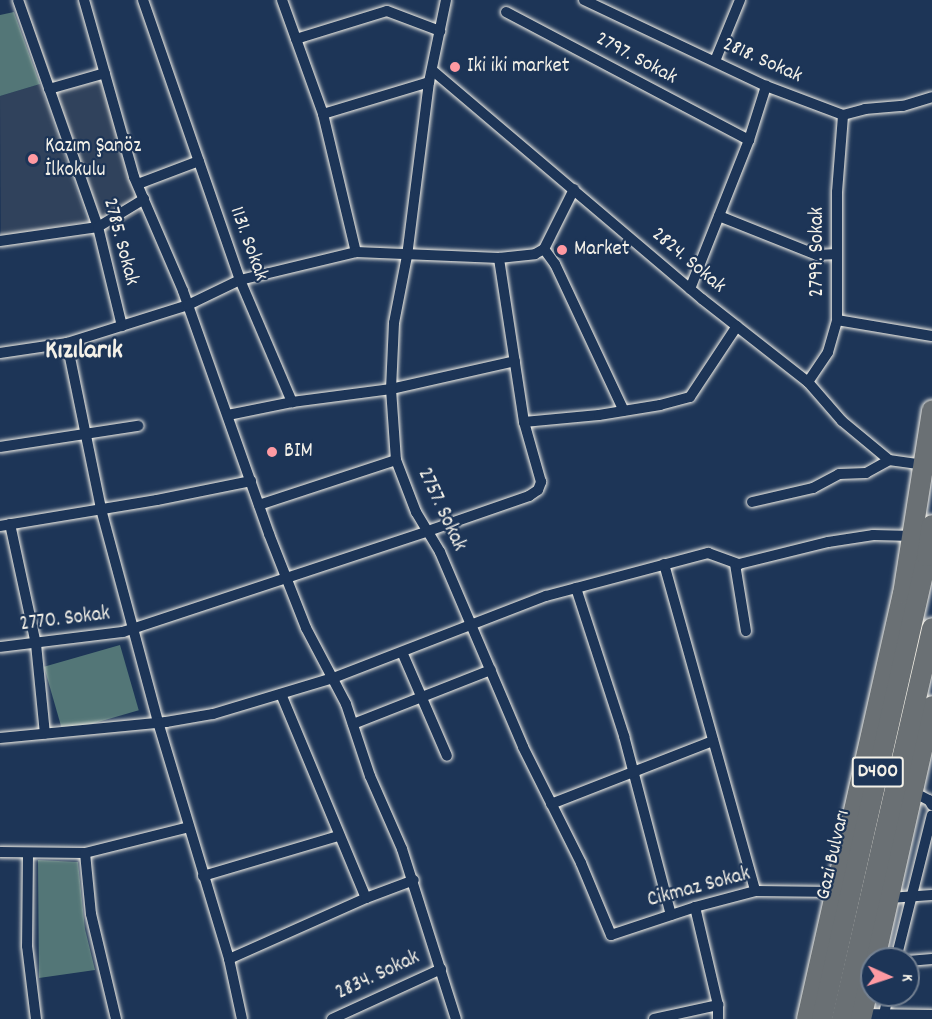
<!DOCTYPE html>
<meta charset="utf-8">
<style>
body{margin:0}
#map{position:relative;width:932px;height:1019px;overflow:hidden;background:#1d3557;font-family:Dekko,sans-serif}
div>[style]{position:absolute}
[style*='--x']{left:calc(var(--x)*1px);top:calc(var(--y)*1px);width:calc(var(--w)*1px);rotate:calc(var(--a)*1deg)}
.built>*{inset:0;background:#30425c}
.green>*{inset:0;background:#537677;transform-origin:0 0}
.roads{filter:drop-shadow(0 0 2px #f4f1e8) drop-shadow(0 0 2px #f4f1e8)}
.street>*{height:10px;margin:-5px;padding:0 5px;transform-origin:5px;border-radius:5px;background:#1d3557}
.highway>*{height:20px;margin:-10px;padding:0 10px;transform-origin:10px;border-radius:10px;background:#6a7074}
.dots>*{width:16px;height:16px;translate:-50% -50%;box-sizing:border-box;border:3px solid #1d3557;border-radius:50%}
span{translate:-50% -50%;white-space:nowrap;text-align:center;line-height:1.15;-webkit-text-stroke:4.5px #1d3557;paint-order:stroke}
.shield-label span{padding:2px 4px;background:#1d3557;border:2px solid;border-radius:4px;-webkit-text-stroke-width:0}
.shield-label{font-size:20px;color:#f4f1e8;font-weight:700}
.street-label{font-size:21px;color:#f4f1e8}
.poi-label{font-size:21px;color:#f4f1e8}
.left{translate:0 -50%;text-align:left}
.district-label{font-size:27px;color:#f4f1e8;font-weight:700}
.north{position:absolute;left:860px;top:947px;width:60px;height:60px;box-sizing:border-box;background:#1d3557;border:2px solid #738091;border-radius:50%;rotate:93deg;font-size:16px;font-weight:700;line-height:24px;text-align:center;color:#f4f1e8}
.north::after{content:'';display:block;margin:auto;width:21px;height:27px;background:#ff9aa2;clip-path:polygon(50% 0,100% 100%,50% 72%,0 100%)}
</style>
<div id="map">
<div class="built">
<div style="clip-path:polygon(25px 1px,58px 92px,101px 80px,143px 211px,106px 232px,111px 249px,101px 254px,15px 5px)"></div>
<div style="clip-path:polygon(40px 84px,87px 222px,1px 236px,0 96px)"></div>
</div>
<div class="green">
<div style="clip-path:polygon(14px 12px,40px 84px,0 96px,0 15px)"></div>
<div style="left:120px;top:645px;width:68px;height:79px;rotate:74deg"></div>
<div style="clip-path:polygon(38px 860px,78px 862px,85px 929px,95px 970px,39px 978px)"></div>
</div>
<div class="roads">
<div class="street">
<div style="--x:18;--y:0;--w:241;--a:70.6"></div>
<div style="--x:98;--y:227;--w:102;--a:76.4"></div>
<div style="--x:84;--y:0;--w:184;--a:74.2"></div>
<div style="--x:134;--y:177;--w:124;--a:66.7"></div>
<div style="--x:183;--y:291;--w:258;--a:70.5"></div>
<div style="--x:269;--y:534;--w:101;--a:68.5"></div>
<div style="--x:306;--y:628;--w:86;--a:62.2"></div>
<div style="--x:346;--y:704;--w:76;--a:71.6"></div>
<div style="--x:370;--y:776;--w:80;--a:66.3"></div>
<div style="--x:402;--y:849;--w:178;--a:72.4"></div>
<div style="--x:143;--y:0;--w:296;--a:70.9"></div>
<div style="--x:240;--y:280;--w:133;--a:66.9"></div>
<div style="--x:292;--y:402;--w:100;--a:-7.5"></div>
<div style="--x:391;--y:389;--w:127;--a:-12.7"></div>
<div style="--x:282;--y:0;--w:121;--a:70.2"></div>
<div style="--x:323;--y:114;--w:142;--a:76.6"></div>
<div style="--x:446;--y:0;--w:84;--a:101.7"></div>
<div style="--x:429;--y:82;--w:175;--a:97.2"></div>
<div style="--x:407;--y:256;--w:68;--a:101"></div>
<div style="--x:394;--y:323;--w:66;--a:92.6"></div>
<div style="--x:391;--y:389;--w:71;--a:86"></div>
<div style="--x:396;--y:460;--w:56;--a:69"></div>
<div style="--x:416;--y:512;--w:47;--a:59"></div>
<div style="--x:440;--y:552;--w:212;--a:66.9"></div>
<div style="--x:523;--y:747;--w:130;--a:63.4"></div>
<div style="--x:581;--y:863;--w:78;--a:67.4"></div>
<div style="--x:611;--y:935;--w:89;--a:-18.4"></div>
<div style="--x:695;--y:907;--w:62;--a:-14.9"></div>
<div style="--x:755;--y:891;--w:81;--a:0.7"></div>
<div style="--x:584;--y:0;--w:201;--a:25.3"></div>
<div style="--x:766;--y:86;--w:82;--a:20.6"></div>
<div style="--x:843;--y:115;--w:23;--a:-15"></div>
<div style="--x:865;--y:109;--w:38;--a:-5"></div>
<div style="--x:903;--y:106;--w:30;--a:-17"></div>
<div style="--x:506;--y:12;--w:275;--a:27.8"></div>
<div style="--x:296;--y:39;--w:95;--a:-17.1"></div>
<div style="--x:387;--y:11;--w:57;--a:20.7"></div>
<div style="--x:715;--y:61;--w:66;--a:-67.7"></div>
<div style="--x:432;--y:70;--w:354;--a:40.3"></div>
<div style="--x:702;--y:299;--w:135;--a:38.1"></div>
<div style="--x:808;--y:382;--w:52;--a:48.9"></div>
<div style="--x:842;--y:421;--w:61;--a:39.7"></div>
<div style="--x:889;--y:460;--w:35;--a:8"></div>
<div style="--x:49;--y:89;--w:58;--a:-15.9"></div>
<div style="--x:323;--y:114;--w:111;--a:-16.8"></div>
<div style="--x:138;--y:184;--w:65;--a:-20.7"></div>
<div style="--x:719;--y:216;--w:105;--a:21.7"></div>
<div style="--x:817;--y:255;--w:20;--a:-3"></div>
<div style="--x:0;--y:241;--w:99;--a:-8.1"></div>
<div style="--x:98;--y:227;--w:54;--a:-31.3"></div>
<div style="--x:544;--y:249;--w:19;--a:54"></div>
<div style="--x:555;--y:264;--w:162;--a:64.9"></div>
<div style="--x:690;--y:289;--w:160;--a:-68.4"></div>
<div style="--x:749;--y:140;--w:57;--a:-72.5"></div>
<div style="--x:837;--y:320;--w:96;--a:9.6"></div>
<div style="--x:67;--y:343;--w:169;--a:78.4"></div>
<div style="--x:101;--y:509;--w:220;--a:75"></div>
<div style="--x:158;--y:722;--w:247;--a:73.3"></div>
<div style="--x:229;--y:959;--w:61;--a:77.8"></div>
<div style="--x:0;--y:353;--w:68;--a:-8.5"></div>
<div style="--x:67;--y:343;--w:127;--a:-17.4"></div>
<div style="--x:188;--y:305;--w:58;--a:-25.7"></div>
<div style="--x:240;--y:280;--w:119;--a:-13.6"></div>
<div style="--x:356;--y:252;--w:143;--a:2.4"></div>
<div style="--x:499;--y:258;--w:36;--a:-6"></div>
<div style="--x:535;--y:254;--w:10;--a:-29"></div>
<div style="--x:544;--y:249;--w:67;--a:-63.4"></div>
<div style="--x:808;--y:382;--w:36;--a:-56"></div>
<div style="--x:828;--y:352;--w:33;--a:-74"></div>
<div style="--x:837;--y:320;--w:128;--a:-90"></div>
<div style="--x:837;--y:192;--w:77;--a:-85.5"></div>
<div style="--x:228;--y:415;--w:65;--a:-11.5"></div>
<div style="--x:524;--y:422;--w:75;--a:-5.3"></div>
<div style="--x:599;--y:415;--w:62;--a:-9.3"></div>
<div style="--x:660;--y:405;--w:31;--a:-15"></div>
<div style="--x:690;--y:397;--w:85;--a:-56.5"></div>
<div style="--x:0;--y:447;--w:140;--a:-8.7"></div>
<div style="--x:752;--y:502;--w:63;--a:-12.9"></div>
<div style="--x:813;--y:488;--w:30;--a:-28"></div>
<div style="--x:839;--y:474;--w:27;--a:-2"></div>
<div style="--x:866;--y:473;--w:26;--a:-29"></div>
<div style="--x:259;--y:505;--w:144;--a:-18.2"></div>
<div style="--x:10;--y:524;--w:123;--a:77.8"></div>
<div style="--x:36;--y:644;--w:90;--a:84.3"></div>
<div style="--x:0;--y:526;--w:159;--a:-9.4"></div>
<div style="--x:157;--y:500;--w:96;--a:-11.4"></div>
<div style="--x:664;--y:564;--w:339;--a:74.4"></div>
<div style="--x:735;--y:564;--w:68;--a:80.7"></div>
<div style="--x:576;--y:588;--w:156;--a:72"></div>
<div style="--x:624;--y:736;--w:185;--a:75.3"></div>
<div style="--x:0;--y:647;--w:124;--a:-7"></div>
<div style="--x:123;--y:632;--w:321;--a:-18.3"></div>
<div style="--x:428;--y:531;--w:107;--a:-19.1"></div>
<div style="--x:529;--y:496;--w:11;--a:-34"></div>
<div style="--x:538;--y:490;--w:9;--a:-69"></div>
<div style="--x:541;--y:482;--w:62;--a:-105.8"></div>
<div style="--x:524;--y:422;--w:166;--a:-98.7"></div>
<div style="--x:402;--y:652;--w:113;--a:66.6"></div>
<div style="--x:281;--y:694;--w:221;--a:67.4"></div>
<div style="--x:353;--y:724;--w:148;--a:-21.4"></div>
<div style="--x:0;--y:738;--w:167;--a:-5.5"></div>
<div style="--x:166;--y:722;--w:48;--a:-9.7"></div>
<div style="--x:213;--y:714;--w:125;--a:-16.7"></div>
<div style="--x:333;--y:678;--w:228;--a:-21.1"></div>
<div style="--x:546;--y:596;--w:168;--a:-14.9"></div>
<div style="--x:708;--y:553;--w:33;--a:20"></div>
<div style="--x:739;--y:564;--w:92;--a:-13.9"></div>
<div style="--x:828;--y:542;--w:46;--a:-8.8"></div>
<div style="--x:873;--y:535;--w:41;--a:1.4"></div>
<div style="--x:913;--y:792;--w:18;--a:27"></div>
<div style="--x:929;--y:800;--w:6;--a:59"></div>
<div style="--x:551;--y:804;--w:174;--a:-21.3"></div>
<div style="--x:0;--y:852;--w:85;--a:0.7"></div>
<div style="--x:85;--y:853;--w:107;--a:-14"></div>
<div style="--x:85;--y:853;--w:61;--a:84.4"></div>
<div style="--x:91;--y:914;--w:108;--a:76.6"></div>
<div style="--x:28;--y:854;--w:92;--a:90.6"></div>
<div style="--x:27;--y:946;--w:74;--a:83"></div>
<div style="--x:203;--y:876;--w:141;--a:-16.5"></div>
<div style="--x:889;--y:898;--w:43;--a:-4"></div>
<div style="--x:695;--y:907;--w:101;--a:76.8"></div>
<div style="--x:718;--y:1005;--w:14;--a:90"></div>
<div style="--x:229;--y:959;--w:150;--a:-24"></div>
<div style="--x:366;--y:898;--w:51;--a:-20.6"></div>
<div style="--x:896;--y:959;--w:148;--a:-76"></div>
<div style="--x:908;--y:961;--w:24;--a:-5"></div>
<div style="--x:862;--y:1014;--w:70;--a:0.8"></div>
<div style="--x:884;--y:1015;--w:20;--a:-79"></div>
<div style="--x:332;--y:1019;--w:120;--a:-24.6"></div>
<div style="--x:654;--y:1019;--w:66;--a:-12.3"></div>
</div>
<div class="highway">
<div style="--x:875;--y:959;--w:259;--a:-77.3"></div>
<div style="--x:807;--y:1019;--w:436;--a:-77.3"></div>
<div style="--x:903;--y:594;--w:186;--a:-81"></div>
<div style="--x:822;--y:1019;--w:475;--a:-77.2"></div>
<div style="--x:927;--y:556;--w:31;--a:-81"></div>
<div style="--x:842;--y:1019;--w:401;--a:-77"></div>
<div style="--x:861;--y:1019;--w:48;--a:-76.8"></div>
</div>
</div>
<div class="dots">
<div style="left:455px;top:67px;background:#ff9aa2"></div>
<div style="left:33px;top:159px;background:#ff9aa2"></div>
<div style="left:562px;top:250px;background:#ff9aa2"></div>
<div style="left:272px;top:452px;background:#ff9aa2"></div>
</div>
<div class="shield-label">
<span style="left:878px;top:772px">D400</span>
</div>
<div class="street-label">
<span style="left:636px;top:59px;rotate:28deg">2797. Sokak</span>
<span style="left:762px;top:61px;rotate:24deg">2818. Sokak</span>
<span style="left:120px;top:242px;rotate:75deg">2785. Sokak</span>
<span style="left:248px;top:244px;rotate:70deg">1131. Sokak</span>
<span style="left:818px;top:252px;rotate:-90deg">2799. Sokak</span>
<span style="left:688px;top:261px;rotate:40deg">2824. Sokak</span>
<span style="left:441px;top:510px;rotate:65deg">2757. Sokak</span>
<span style="left:65px;top:620px;rotate:-7deg">2770. Sokak</span>
<span style="left:834px;top:855px;rotate:-77deg">Gazi Bulvarı</span>
<span style="left:699px;top:888px;rotate:-15deg">Cikmaz Sokak</span>
<span style="left:378px;top:976px;rotate:-25deg">2834. Sokak</span>
</div>
<div class="poi-label">
<span class="left" style="left:467px;top:67px">Iki iki market</span>
<span class="left" style="left:45px;top:159px">Kazım Şanöz<br>İlkokulu</span>
<span class="left" style="left:574px;top:250px">Market</span>
<span class="left" style="left:284px;top:452px">BIM</span>
</div>
<div class="district-label">
<span style="left:84px;top:352px">Kızılarık</span>
</div>
<div class="north">K</div>
</div>
